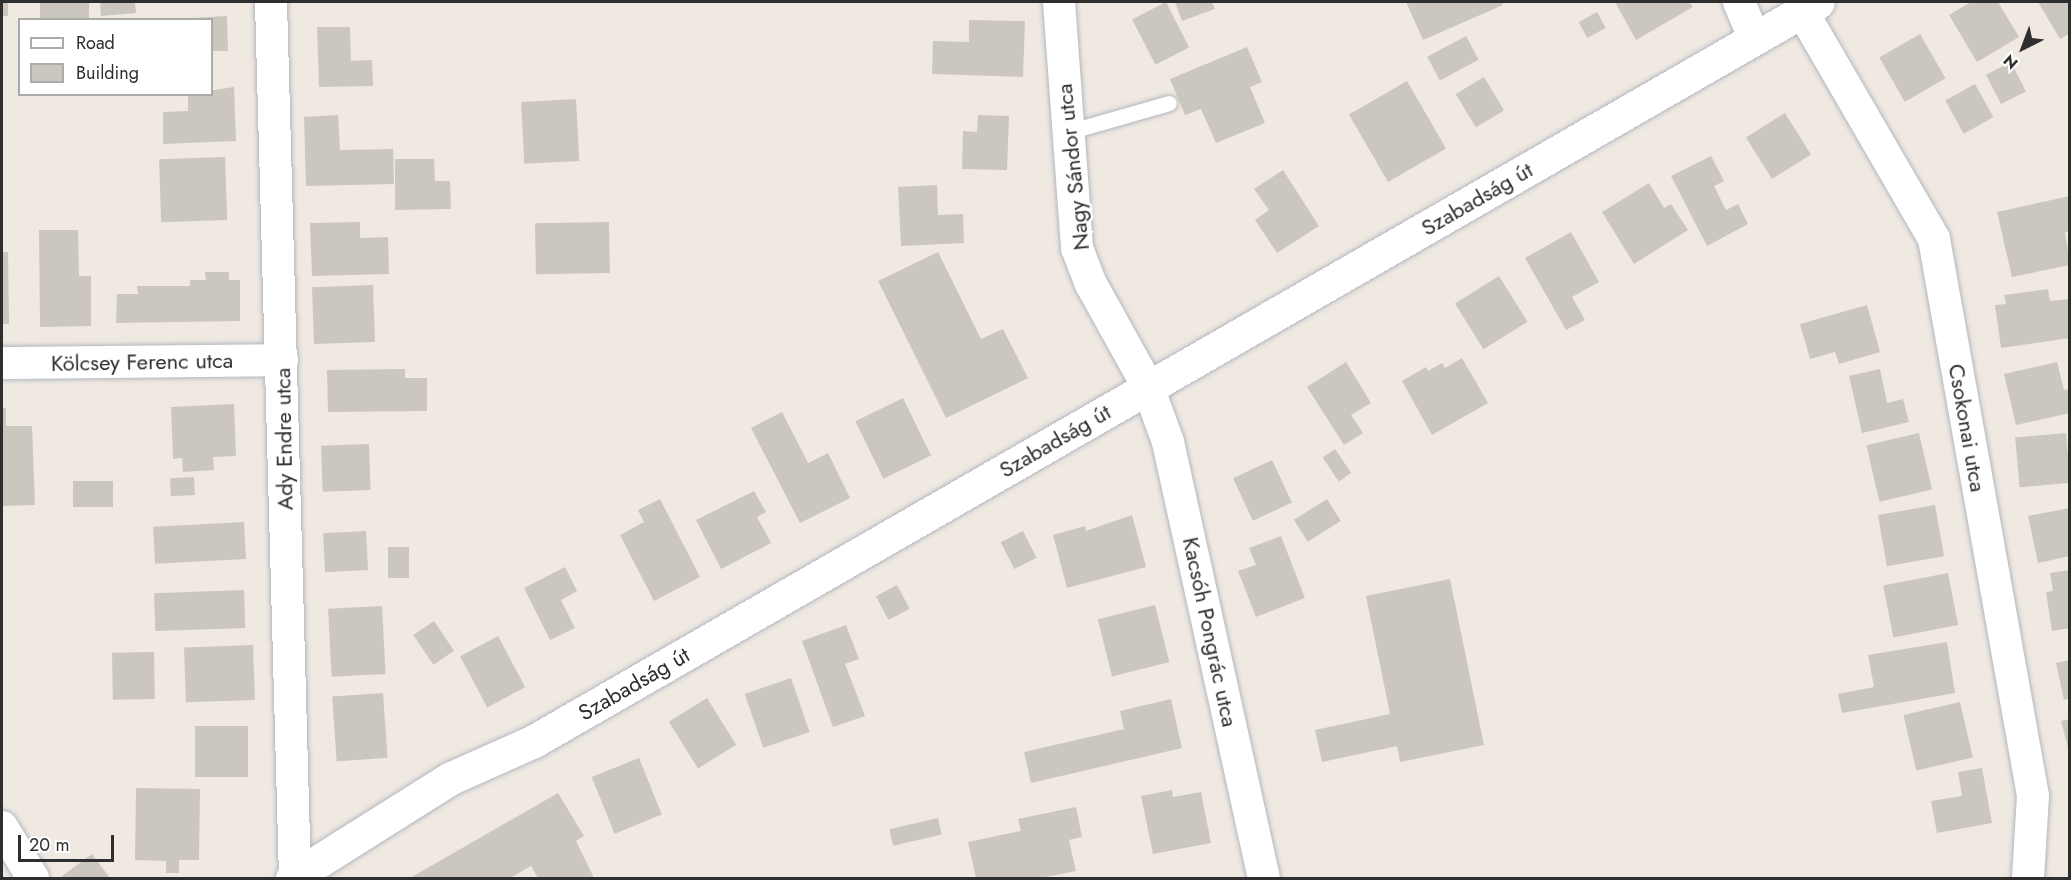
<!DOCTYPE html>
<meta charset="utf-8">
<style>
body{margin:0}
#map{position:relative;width:2071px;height:880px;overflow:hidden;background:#efe9e1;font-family:Jost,sans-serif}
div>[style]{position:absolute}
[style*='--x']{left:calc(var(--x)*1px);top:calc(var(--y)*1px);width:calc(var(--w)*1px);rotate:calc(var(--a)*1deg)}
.building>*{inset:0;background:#cbc7bf;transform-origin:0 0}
.roads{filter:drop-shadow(0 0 2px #b4b7c1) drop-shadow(0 0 2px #b4b7c1)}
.service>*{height:15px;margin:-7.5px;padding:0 7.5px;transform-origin:7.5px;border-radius:7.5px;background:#fff}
.minor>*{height:32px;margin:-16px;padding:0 16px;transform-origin:16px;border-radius:16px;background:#fff}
.tertiary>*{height:33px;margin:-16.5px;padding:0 16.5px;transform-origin:16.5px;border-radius:16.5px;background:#fff}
span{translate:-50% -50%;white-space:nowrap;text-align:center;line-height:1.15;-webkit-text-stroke:5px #fff;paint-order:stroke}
.street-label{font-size:22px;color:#2e2e2e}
.frame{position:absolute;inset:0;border:3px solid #2e2e2e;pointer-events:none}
.legend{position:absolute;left:18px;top:18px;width:195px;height:78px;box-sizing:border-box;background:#fff;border:2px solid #ababab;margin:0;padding:8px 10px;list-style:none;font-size:18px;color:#2e2e2e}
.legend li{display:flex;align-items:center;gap:12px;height:30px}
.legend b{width:30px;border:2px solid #ababab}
.north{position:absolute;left:1993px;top:18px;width:60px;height:60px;-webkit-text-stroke:4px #fff;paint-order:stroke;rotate:222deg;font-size:16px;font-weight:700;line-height:24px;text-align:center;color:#2e2e2e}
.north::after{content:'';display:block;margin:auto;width:21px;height:27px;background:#2e2e2e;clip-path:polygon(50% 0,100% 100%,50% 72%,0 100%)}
.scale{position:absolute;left:18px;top:835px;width:96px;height:27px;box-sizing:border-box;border:3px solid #2e2e2e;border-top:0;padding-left:8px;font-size:18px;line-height:21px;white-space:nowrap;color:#2e2e2e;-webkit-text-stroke:4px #fff;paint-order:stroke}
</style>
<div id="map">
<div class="building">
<div style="left:2px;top:2px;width:6px;height:14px"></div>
<div style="left:40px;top:2px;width:49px;height:18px"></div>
<div style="clip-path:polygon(100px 2px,135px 2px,136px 13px,101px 16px)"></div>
<div style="left:1166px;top:2px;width:51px;height:38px;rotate:63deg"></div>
<div style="clip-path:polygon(1175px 2px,1212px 2px,1215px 9px,1182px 21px)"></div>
<div style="clip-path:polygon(1406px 2px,1502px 2px,1503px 5px,1423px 40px)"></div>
<div style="clip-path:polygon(1615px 2px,1689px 2px,1693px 7px,1636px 40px)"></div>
<div style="clip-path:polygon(1971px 2px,1998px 2px,2019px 37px,1977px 62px,1949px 15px)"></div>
<div style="clip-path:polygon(2038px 2px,2070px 2px,2070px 33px,2060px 39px)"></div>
<div style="left:1597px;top:12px;width:18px;height:21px;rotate:61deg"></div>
<div style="clip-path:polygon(227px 16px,228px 51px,212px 51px,212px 20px,158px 20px)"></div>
<div style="clip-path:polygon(969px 20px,1025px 21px,1023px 77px,932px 74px,933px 41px,969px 42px)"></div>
<div style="clip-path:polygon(317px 27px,350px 27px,351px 61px,372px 60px,373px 86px,319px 87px)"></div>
<div style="left:1920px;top:34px;width:51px;height:47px;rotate:60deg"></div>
<div style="left:1466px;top:36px;width:27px;height:44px;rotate:62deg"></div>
<div style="clip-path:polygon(1247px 47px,1262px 82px,1250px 87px,1265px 123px,1216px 143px,1201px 109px,1185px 115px,1170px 79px)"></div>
<div style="left:2011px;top:62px;width:33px;height:28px;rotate:63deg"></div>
<div style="left:1484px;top:77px;width:39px;height:33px;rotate:59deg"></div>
<div style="left:1407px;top:81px;width:78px;height:67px;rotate:60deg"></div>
<div style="left:1975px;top:84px;width:38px;height:34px;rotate:61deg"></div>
<div style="clip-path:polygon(234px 87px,236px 141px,163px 144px,163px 112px,188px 111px,188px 94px)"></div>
<div style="left:576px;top:99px;width:62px;height:55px;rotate:87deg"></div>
<div style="left:1785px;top:113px;width:49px;height:46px;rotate:58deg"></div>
<div style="clip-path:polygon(338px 115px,340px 150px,393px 149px,394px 184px,306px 186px,304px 117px)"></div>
<div style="clip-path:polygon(978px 115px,1009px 116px,1007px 170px,962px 169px,963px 131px,977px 132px)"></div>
<div style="clip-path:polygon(1711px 156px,1724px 181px,1714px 186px,1726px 210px,1738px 204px,1748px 224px,1707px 246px,1671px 176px)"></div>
<div style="left:225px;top:157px;width:63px;height:66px;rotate:88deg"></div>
<div style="clip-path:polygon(395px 159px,434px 159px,435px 181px,450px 181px,451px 209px,395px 210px)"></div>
<div style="clip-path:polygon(1283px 170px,1319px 226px,1277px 253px,1255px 220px,1269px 210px,1254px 189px)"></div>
<div style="clip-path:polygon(1649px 183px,1664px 208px,1671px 204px,1688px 230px,1634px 264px,1602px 212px)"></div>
<div style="clip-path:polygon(937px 185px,938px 215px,963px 214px,964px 243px,901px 246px,898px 187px)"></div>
<div style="clip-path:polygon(2070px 196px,2070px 231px,2065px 232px,2070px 265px,2012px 277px,1997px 212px)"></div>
<div style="clip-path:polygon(360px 222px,360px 238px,388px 237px,389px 274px,312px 276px,310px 223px)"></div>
<div style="left:609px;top:222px;width:51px;height:74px;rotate:89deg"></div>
<div style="clip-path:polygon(39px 230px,78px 230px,79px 276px,91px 276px,91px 326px,40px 327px)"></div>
<div style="clip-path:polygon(1571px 232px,1599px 282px,1572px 297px,1585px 320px,1566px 330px,1525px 258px)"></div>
<div style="clip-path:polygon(2px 252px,8px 252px,9px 324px,2px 324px)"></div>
<div style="clip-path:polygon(938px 252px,981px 339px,1003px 329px,1028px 378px,946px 418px,878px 281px)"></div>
<div style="clip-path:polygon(205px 272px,229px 272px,229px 280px,240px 280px,240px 321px,116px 323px,117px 294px,138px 294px,137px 286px,190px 286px,190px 280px,206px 280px)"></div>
<div style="left:1499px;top:276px;width:54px;height:52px;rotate:58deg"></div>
<div style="left:373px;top:285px;width:57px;height:61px;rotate:88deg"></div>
<div style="clip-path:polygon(2048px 289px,2050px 301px,2070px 299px,2070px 338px,2001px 348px,1995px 305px,2006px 304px,2004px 295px)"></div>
<div style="clip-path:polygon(1867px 305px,1880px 352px,1839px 364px,1835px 352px,1810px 359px,1800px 324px)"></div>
<div style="clip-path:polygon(1462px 358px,1488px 403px,1432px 435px,1402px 381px,1426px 367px,1428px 371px,1442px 363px,1445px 368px)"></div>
<div style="clip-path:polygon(1346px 362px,1371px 403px,1351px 415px,1363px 433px,1344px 445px,1307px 387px)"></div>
<div style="clip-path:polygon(2057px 362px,2064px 390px,2070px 389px,2070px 413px,2016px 425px,2004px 374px)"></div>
<div style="clip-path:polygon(405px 369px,405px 378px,427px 378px,427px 411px,328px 412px,327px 370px)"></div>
<div style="clip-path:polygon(1880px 369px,1887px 403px,1903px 399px,1909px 422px,1862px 433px,1849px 376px)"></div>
<div style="left:903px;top:398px;width:64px;height:53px;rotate:64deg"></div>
<div style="clip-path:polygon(234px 404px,236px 456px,213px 457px,214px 470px,183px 472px,182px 458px,173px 459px,171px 407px)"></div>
<div style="clip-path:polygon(2px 408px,6px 408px,6px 426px,32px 426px,35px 505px,2px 506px)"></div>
<div style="clip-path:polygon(782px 412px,808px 463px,828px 453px,850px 498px,800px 523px,751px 428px)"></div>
<div style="left:1919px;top:433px;width:58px;height:54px;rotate:77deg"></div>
<div style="left:2066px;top:433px;width:50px;height:51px;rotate:85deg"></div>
<div style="left:369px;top:444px;width:46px;height:48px;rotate:88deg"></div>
<div style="left:1335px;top:449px;width:29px;height:15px;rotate:56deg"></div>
<div style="left:1272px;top:460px;width:47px;height:43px;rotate:65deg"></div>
<div style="left:194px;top:477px;width:18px;height:24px;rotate:87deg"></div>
<div style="left:113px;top:481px;width:26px;height:40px;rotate:90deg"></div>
<div style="clip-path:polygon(754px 491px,766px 512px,757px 517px,771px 543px,721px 569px,696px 520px)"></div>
<div style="clip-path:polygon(660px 499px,700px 577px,654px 601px,620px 535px,644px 522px,638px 510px)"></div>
<div style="left:1327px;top:499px;width:26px;height:39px;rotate:58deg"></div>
<div style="left:1935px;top:505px;width:52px;height:58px;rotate:80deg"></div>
<div style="clip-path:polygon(2070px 508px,2070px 556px,2038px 563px,2028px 516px)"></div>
<div style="clip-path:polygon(1132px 515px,1146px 567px,1067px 588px,1053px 535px,1085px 526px,1086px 531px)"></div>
<div style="left:244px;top:522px;width:37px;height:91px;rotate:87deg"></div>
<div style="left:366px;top:531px;width:39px;height:43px;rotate:87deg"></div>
<div style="left:1023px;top:531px;width:30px;height:25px;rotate:63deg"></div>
<div style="clip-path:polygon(1281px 536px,1305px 598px,1256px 617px,1238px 571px,1256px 565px,1249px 548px)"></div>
<div style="left:409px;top:547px;width:31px;height:21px;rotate:90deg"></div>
<div style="clip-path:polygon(565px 567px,577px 591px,561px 600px,575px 628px,550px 640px,524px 588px)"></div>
<div style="clip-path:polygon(2070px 570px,2070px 628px,2052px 631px,2046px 592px,2053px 591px,2050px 573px)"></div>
<div style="left:1948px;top:573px;width:53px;height:66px;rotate:79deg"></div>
<div style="clip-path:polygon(1450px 579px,1484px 745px,1400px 762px,1397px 746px,1322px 762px,1315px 730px,1390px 714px,1366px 596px)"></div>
<div style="left:897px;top:585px;width:27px;height:24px;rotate:62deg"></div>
<div style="left:244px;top:590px;width:38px;height:90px;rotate:88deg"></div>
<div style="left:1155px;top:605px;width:59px;height:59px;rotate:76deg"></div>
<div style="left:382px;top:606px;width:68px;height:54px;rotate:87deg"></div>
<div style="left:434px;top:621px;width:36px;height:25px;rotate:56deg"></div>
<div style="clip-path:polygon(846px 625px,859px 659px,845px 664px,865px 716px,833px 727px,802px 641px)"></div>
<div style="left:498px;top:636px;width:58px;height:43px;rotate:62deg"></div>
<div style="clip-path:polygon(1947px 642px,1955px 693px,1842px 713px,1838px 694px,1874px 687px,1868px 655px)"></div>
<div style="left:253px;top:645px;width:55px;height:69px;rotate:88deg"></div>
<div style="left:154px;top:652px;width:47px;height:42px;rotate:89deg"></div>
<div style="clip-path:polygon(2070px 660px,2070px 698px,2064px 700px,2056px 663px)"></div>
<div style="left:791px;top:678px;width:57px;height:49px;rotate:71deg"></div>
<div style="left:383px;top:693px;width:65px;height:51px;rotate:86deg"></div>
<div style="left:707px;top:698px;width:55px;height:45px;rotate:58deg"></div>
<div style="clip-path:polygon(1171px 699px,1182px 748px,1031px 783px,1024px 752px,1124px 729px,1120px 711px)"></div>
<div style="left:1960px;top:702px;width:57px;height:58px;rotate:77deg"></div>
<div style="clip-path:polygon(2070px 719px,2070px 752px,2069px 752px,2061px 721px)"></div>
<div style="left:248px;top:726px;width:51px;height:53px;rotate:90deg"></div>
<div style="left:639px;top:758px;width:61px;height:51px;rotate:68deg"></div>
<div style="clip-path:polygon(1982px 768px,1992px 823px,1937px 833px,1931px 801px,1962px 796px,1958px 772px)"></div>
<div style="clip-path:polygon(136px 788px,200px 789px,199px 860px,179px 860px,179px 873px,166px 873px,166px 861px,135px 860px)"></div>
<div style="clip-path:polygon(1172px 790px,1173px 797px,1201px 792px,1211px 843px,1153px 854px,1141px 796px)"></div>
<div style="clip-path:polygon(558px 793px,584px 836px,576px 841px,594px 878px,538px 878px,531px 866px,510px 878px,410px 878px)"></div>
<div style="clip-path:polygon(1076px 807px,1082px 837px,1069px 840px,1076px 871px,1040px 878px,976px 878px,968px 842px,1021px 831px,1018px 819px)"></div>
<div style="left:938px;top:818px;width:17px;height:50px;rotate:77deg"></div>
<div style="clip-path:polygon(92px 854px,110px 878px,64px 878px,62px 876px)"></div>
</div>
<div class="roads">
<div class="service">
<div style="--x:1068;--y:132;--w:105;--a:-16"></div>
</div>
<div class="minor">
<div style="--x:271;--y:2;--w:875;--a:88.43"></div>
<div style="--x:1059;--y:2;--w:247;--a:85.8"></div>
<div style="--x:1077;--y:248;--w:39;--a:69"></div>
<div style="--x:1091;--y:284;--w:118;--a:61"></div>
<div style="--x:1148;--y:387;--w:59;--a:70"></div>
<div style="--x:1168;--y:442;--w:446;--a:77.6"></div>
<div style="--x:1739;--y:2;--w:39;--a:67"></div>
<div style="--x:1802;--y:11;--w:263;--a:59.9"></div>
<div style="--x:1934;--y:239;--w:566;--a:79.92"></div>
<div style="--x:2033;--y:796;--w:82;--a:93.5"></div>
<div style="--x:2;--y:363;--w:280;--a:-0.6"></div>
<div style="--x:2;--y:827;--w:60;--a:58.7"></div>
</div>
<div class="tertiary">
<div style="--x:292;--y:878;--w:188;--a:-32.2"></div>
<div style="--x:451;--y:778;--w:91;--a:-24"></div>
<div style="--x:534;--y:741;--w:1481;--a:-29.92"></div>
</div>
</div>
<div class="street-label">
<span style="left:1073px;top:167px;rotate:-96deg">Nagy Sándor utca</span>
<span style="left:1477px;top:199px;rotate:-30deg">Szabadság út</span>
<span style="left:142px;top:362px;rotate:-1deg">Kölcsey Ferenc utca</span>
<span style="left:1967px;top:428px;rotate:80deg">Csokonai utca</span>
<span style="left:284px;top:439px;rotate:-91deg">Ady Endre utca</span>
<span style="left:1055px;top:441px;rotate:-30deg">Szabadság út</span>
<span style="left:1210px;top:632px;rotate:78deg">Kacsóh Pongrác utca</span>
<span style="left:634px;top:684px;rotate:-30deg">Szabadság út</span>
</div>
<div class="frame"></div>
<ul class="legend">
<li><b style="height:8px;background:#fff"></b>Road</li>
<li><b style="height:16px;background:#cbc7bf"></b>Building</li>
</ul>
<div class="north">N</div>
<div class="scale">20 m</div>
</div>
